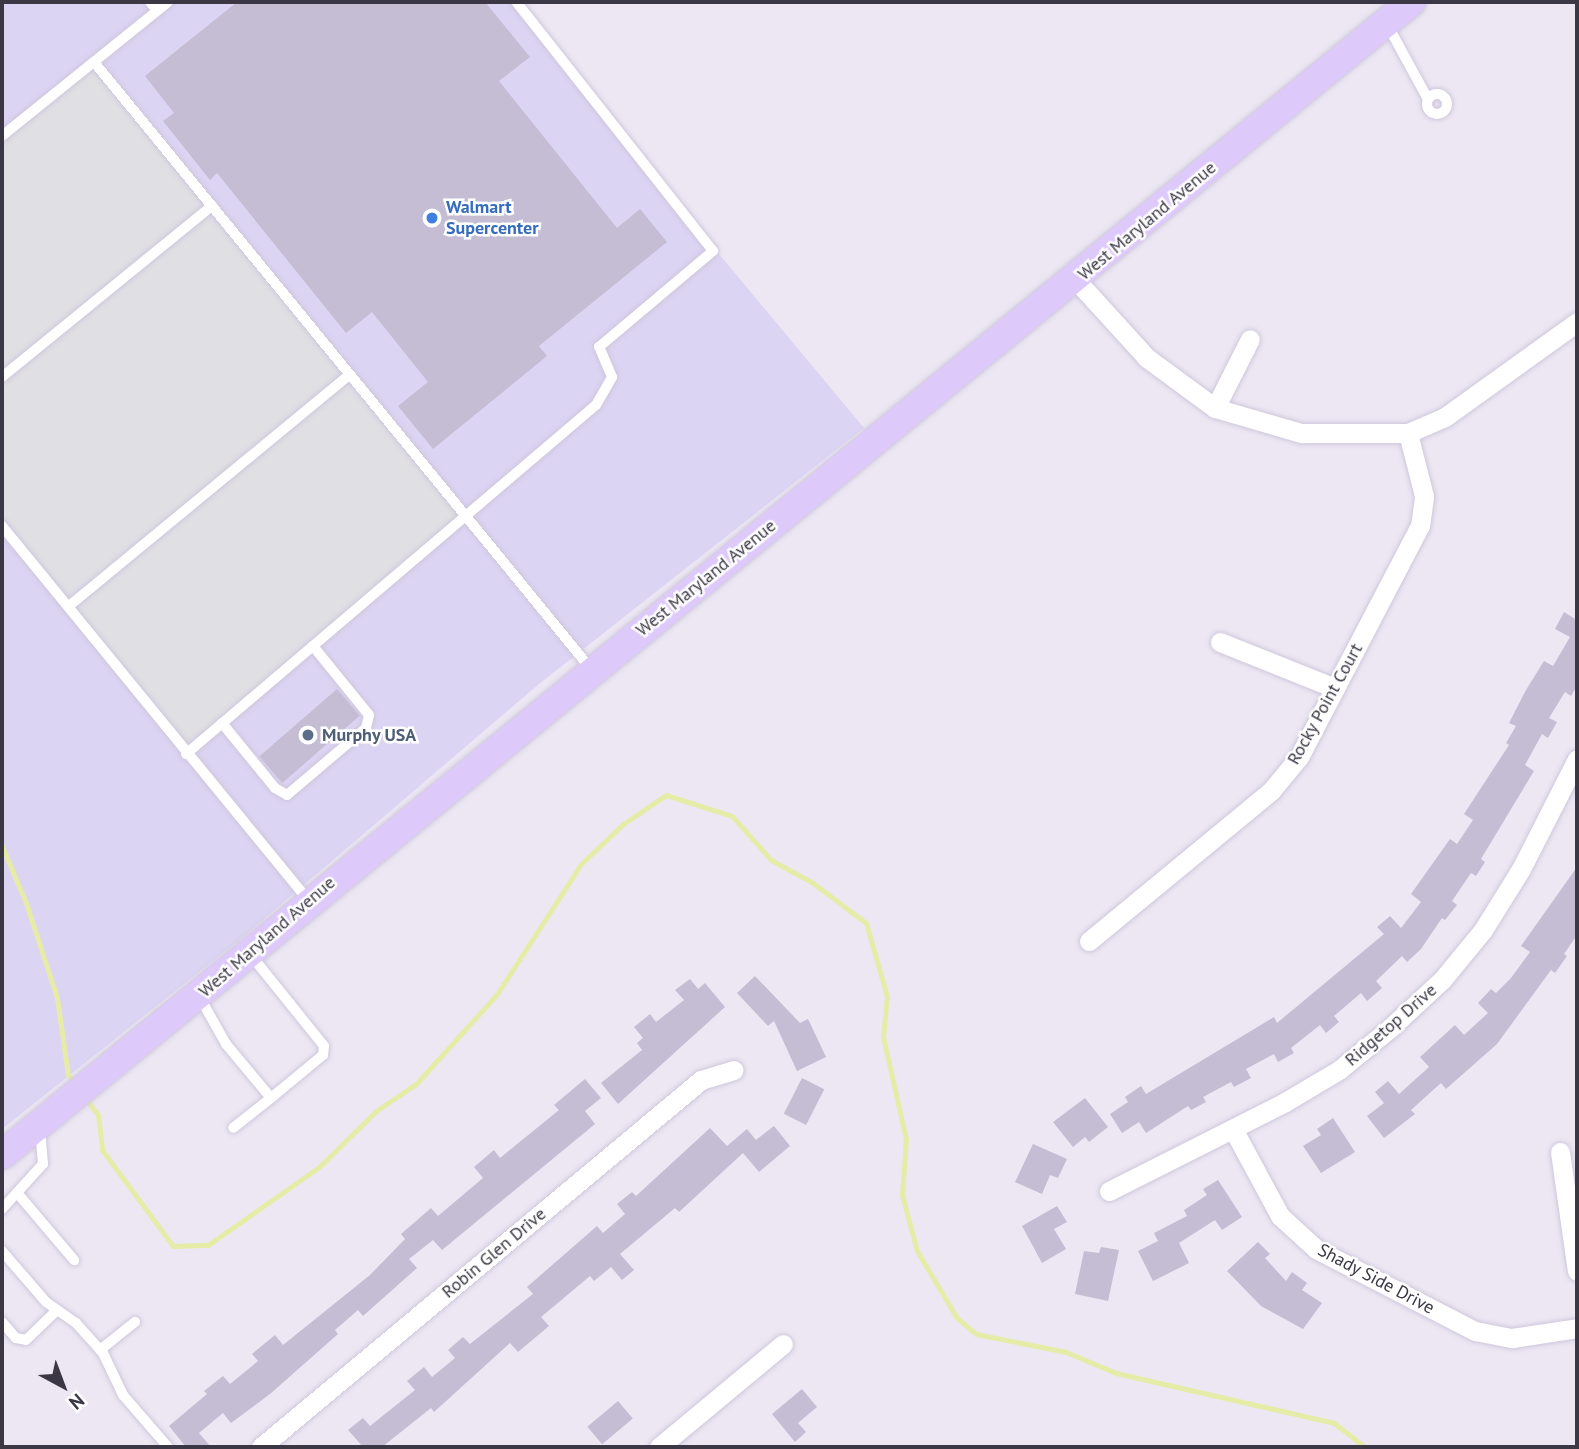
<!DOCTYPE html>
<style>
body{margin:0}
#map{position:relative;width:1579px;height:1449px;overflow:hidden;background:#ece7f3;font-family:"PT Sans",sans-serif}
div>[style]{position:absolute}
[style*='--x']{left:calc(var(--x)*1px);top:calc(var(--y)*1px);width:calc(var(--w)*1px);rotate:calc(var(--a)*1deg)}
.commercial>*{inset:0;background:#dcd4f3}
.parking>*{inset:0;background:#e0dfe4}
.stream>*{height:5px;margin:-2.5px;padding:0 2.5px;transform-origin:2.5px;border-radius:2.5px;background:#e6eca7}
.building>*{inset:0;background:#c4bdd4;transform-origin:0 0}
.roads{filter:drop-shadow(0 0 2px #cec7dc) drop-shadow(0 0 2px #cec7dc)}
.lane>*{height:10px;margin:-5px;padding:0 5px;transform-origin:5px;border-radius:5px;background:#fff}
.lane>.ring{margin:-5px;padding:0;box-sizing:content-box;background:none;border:10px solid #fff;border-radius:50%}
.street>*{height:19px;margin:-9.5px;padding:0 9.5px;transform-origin:9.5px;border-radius:9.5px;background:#fff}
.secondary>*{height:28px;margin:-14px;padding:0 14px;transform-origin:14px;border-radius:14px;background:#dec9fb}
.dots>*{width:19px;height:19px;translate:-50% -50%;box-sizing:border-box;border:4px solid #fff;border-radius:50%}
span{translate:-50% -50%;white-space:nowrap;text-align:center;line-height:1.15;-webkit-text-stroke:5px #fff;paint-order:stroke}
.shop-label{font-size:18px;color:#366cbe;font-weight:700}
.left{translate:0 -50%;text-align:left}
.street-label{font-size:18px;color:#3b3745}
.service-label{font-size:18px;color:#4e5e75;font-weight:700}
.frame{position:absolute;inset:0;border:4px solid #3b3745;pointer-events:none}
.north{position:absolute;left:28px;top:1351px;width:70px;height:70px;-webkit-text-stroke:5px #fff;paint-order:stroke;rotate:139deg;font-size:19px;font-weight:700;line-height:28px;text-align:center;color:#3b3745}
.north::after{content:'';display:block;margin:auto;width:24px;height:32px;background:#3b3745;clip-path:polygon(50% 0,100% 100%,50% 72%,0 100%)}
</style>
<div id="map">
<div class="commercial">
<div style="clip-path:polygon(2px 2px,509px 2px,864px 428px,539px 684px,243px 937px,2px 1129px)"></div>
</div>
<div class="parking">
<div style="clip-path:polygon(94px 62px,465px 516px,186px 754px,2px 534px,2px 136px)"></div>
</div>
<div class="stream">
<div style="--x:2;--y:846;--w:62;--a:67.2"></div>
<div style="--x:26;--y:903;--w:100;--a:71.9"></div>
<div style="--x:57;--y:998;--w:78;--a:81.9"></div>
<div style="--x:68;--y:1075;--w:13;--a:51"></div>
<div style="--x:86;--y:1099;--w:20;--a:53"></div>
<div style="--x:98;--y:1115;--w:35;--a:83"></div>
<div style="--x:102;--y:1150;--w:119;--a:53.5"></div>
<div style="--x:173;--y:1246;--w:35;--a:-2"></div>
<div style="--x:208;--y:1245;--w:136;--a:-35.1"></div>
<div style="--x:319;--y:1167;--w:80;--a:-44.5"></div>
<div style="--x:376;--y:1111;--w:48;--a:-34"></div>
<div style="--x:416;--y:1084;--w:121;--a:-48"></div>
<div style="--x:497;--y:994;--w:155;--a:-57.1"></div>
<div style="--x:581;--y:864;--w:58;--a:-43.6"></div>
<div style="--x:623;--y:824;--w:52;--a:-34"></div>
<div style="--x:666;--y:795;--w:69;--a:17.7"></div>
<div style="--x:732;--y:816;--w:59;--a:48.4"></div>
<div style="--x:771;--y:860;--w:48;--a:28.7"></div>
<div style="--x:813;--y:883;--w:66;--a:37"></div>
<div style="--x:866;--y:923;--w:76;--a:74"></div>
<div style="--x:887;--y:996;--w:41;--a:95.6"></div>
<div style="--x:883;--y:1037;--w:105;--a:77.3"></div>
<div style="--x:906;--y:1139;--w:56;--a:94.1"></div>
<div style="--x:902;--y:1195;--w:58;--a:75"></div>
<div style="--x:917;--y:1251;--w:78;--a:59.2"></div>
<div style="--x:957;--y:1318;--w:25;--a:40"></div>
<div style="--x:976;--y:1334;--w:92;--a:11.3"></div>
<div style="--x:1066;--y:1352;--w:54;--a:22.8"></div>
<div style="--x:1116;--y:1373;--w:224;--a:12.9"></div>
<div style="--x:1334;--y:1423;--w:39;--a:38"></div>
</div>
<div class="building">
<div style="clip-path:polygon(237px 2px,485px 2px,530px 57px,499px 81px,617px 228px,640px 209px,667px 242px,539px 346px,547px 356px,433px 449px,398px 406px,428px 382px,372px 312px,346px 333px,217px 173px,210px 180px,163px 121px,174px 113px,145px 76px)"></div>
<div style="clip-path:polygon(1564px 612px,1577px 620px,1577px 686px,1571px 696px,1565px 692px,1549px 718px,1557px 722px,1548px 738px,1542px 734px,1525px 765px,1534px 771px,1481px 859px,1485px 862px,1476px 876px,1471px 873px,1452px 901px,1457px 905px,1445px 920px,1442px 918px,1421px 949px,1407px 962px,1402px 956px,1376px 981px,1382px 988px,1367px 1001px,1361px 993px,1334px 1016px,1339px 1022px,1326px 1033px,1320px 1025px,1291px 1048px,1294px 1053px,1278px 1062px,1274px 1054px,1246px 1069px,1251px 1078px,1234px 1087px,1231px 1082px,1203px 1097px,1206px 1102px,1191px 1110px,1188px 1106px,1146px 1133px,1139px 1122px,1122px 1133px,1110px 1114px,1128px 1102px,1125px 1097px,1141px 1086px,1146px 1094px,1274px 1017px,1277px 1023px,1384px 934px,1377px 927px,1390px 916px,1401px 928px,1421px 902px,1411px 894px,1450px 839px,1457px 844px,1473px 820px,1464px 814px,1509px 745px,1506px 743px,1516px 726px,1509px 723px,1526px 690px,1544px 661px,1553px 666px,1570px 637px,1555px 629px)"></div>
<div style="left:337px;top:689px;width:35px;height:103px;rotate:49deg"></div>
<div style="clip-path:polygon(1577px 867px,1577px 935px,1564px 954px,1567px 956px,1555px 973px,1551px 970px,1497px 1044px,1446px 1089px,1441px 1083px,1411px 1110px,1415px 1114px,1384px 1138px,1367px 1116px,1384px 1103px,1375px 1092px,1388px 1081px,1399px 1094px,1429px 1067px,1420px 1057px,1455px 1025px,1464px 1035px,1488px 1013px,1478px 1003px,1491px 989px,1496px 993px,1511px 978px,1530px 952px,1521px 946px)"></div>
<div style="clip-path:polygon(755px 976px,800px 1023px,808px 1019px,826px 1057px,797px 1071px,774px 1021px,768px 1026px,737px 993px)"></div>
<div style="clip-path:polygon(690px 979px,698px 989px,705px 983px,725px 1007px,618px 1104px,601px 1083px,642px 1050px,637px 1043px,643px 1038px,634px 1027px,650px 1014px,656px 1022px,684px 1000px,675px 990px)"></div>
<div style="left:802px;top:1078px;width:25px;height:40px;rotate:27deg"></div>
<div style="clip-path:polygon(585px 1079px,601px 1098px,585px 1111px,595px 1124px,442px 1250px,433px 1240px,409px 1259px,417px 1268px,363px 1316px,358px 1310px,335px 1330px,338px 1334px,270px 1394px,231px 1423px,223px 1413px,199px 1433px,211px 1447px,186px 1447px,169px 1426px,207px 1394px,204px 1391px,223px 1376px,230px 1384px,258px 1361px,252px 1354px,275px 1335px,283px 1345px,370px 1275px,405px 1239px,401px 1234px,431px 1208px,438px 1216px,483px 1178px,474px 1167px,494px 1150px,500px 1158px,559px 1110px,554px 1105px)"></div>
<div style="clip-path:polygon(1085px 1098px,1108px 1127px,1089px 1142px,1085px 1137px,1073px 1147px,1053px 1122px)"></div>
<div style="clip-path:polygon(1333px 1118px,1355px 1152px,1321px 1173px,1303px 1146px,1321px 1135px,1317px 1129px)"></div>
<div style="clip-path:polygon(774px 1126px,790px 1146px,759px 1172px,743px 1153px,679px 1212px,675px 1208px,620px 1254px,634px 1270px,622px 1280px,611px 1267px,594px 1281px,590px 1276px,541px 1317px,549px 1326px,518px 1352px,510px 1343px,434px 1412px,431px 1408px,382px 1447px,363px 1447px,348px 1430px,363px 1418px,370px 1426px,415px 1390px,407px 1381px,424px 1367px,432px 1377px,455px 1358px,448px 1350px,463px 1337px,470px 1344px,533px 1294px,527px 1287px,597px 1226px,603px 1233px,625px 1214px,617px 1204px,632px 1192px,636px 1196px,710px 1128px,727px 1146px,747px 1129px,756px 1140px)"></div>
<div style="clip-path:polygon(1033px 1144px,1067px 1159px,1058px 1178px,1050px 1175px,1042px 1194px,1015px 1182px)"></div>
<div style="clip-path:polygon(1218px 1180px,1242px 1217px,1222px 1230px,1215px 1220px,1179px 1243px,1189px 1263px,1153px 1281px,1138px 1251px,1158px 1241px,1154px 1233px,1187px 1216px,1184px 1210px,1207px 1195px,1203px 1189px)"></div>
<div style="clip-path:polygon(1057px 1206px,1067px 1222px,1054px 1229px,1066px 1249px,1042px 1263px,1022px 1226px)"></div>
<div style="clip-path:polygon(1258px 1242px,1270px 1254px,1265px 1258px,1286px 1281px,1292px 1272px,1307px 1283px,1302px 1290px,1322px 1303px,1303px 1329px,1261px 1306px,1227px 1271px)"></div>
<div style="clip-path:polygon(1101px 1247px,1119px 1250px,1108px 1301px,1075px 1294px,1084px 1251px,1099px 1253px)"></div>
<div style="clip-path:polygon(802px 1389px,817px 1407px,798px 1423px,806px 1432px,795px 1442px,772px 1414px)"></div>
<div style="left:618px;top:1401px;width:23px;height:40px;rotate:50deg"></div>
</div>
<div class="roads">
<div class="lane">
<div style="--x:150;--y:2;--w:11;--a:49"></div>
<div style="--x:1388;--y:26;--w:83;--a:61.3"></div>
<div style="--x:94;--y:62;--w:785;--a:50.69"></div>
<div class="ring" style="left:1427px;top:94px;width:10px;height:10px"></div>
<div style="--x:2;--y:136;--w:213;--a:-38.9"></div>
<div style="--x:2;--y:377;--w:271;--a:-39.2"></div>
<div style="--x:2;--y:526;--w:483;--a:50.7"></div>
<div style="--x:69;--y:606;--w:364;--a:-39.5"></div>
<div style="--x:222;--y:723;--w:84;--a:50.8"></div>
<div style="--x:275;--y:788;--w:14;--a:30"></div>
<div style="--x:287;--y:795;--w:104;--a:-40.3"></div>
<div style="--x:366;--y:728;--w:13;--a:-77"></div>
<div style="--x:369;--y:715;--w:89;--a:-129.1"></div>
<div style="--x:186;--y:754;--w:538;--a:-40.41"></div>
<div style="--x:596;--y:405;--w:32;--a:-60"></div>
<div style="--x:612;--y:377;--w:33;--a:-113"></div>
<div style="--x:599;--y:347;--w:149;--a:-40.1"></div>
<div style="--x:713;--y:251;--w:318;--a:-128.3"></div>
<div style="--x:250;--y:954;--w:118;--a:51.2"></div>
<div style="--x:324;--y:1046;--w:9;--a:96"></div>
<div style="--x:323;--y:1055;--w:67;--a:140.4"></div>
<div style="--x:199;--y:996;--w:55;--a:60.6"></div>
<div style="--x:226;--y:1044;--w:70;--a:50.2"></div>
<div style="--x:271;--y:1098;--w:48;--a:141.7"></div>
<div style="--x:18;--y:1194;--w:87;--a:49.7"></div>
<div style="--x:2;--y:1209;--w:61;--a:-47.7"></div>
<div style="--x:43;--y:1164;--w:35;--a:-95"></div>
<div style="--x:2;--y:1251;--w:67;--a:49.2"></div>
<div style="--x:46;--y:1302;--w:37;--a:35"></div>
<div style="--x:76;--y:1323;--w:40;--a:48"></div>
<div style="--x:103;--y:1353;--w:47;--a:64.5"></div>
<div style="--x:123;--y:1395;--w:69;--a:49.1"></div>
<div style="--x:2;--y:1322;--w:21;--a:49"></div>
<div style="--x:16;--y:1338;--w:10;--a:11"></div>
<div style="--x:26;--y:1340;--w:42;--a:-44"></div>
<div style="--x:100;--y:1350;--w:45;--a:-38.7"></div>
</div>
<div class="street">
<div style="--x:1076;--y:280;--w:105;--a:47.7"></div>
<div style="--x:1147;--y:358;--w:84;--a:36.3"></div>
<div style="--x:1215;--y:408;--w:90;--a:16.2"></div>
<div style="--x:1301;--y:433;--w:107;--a:0"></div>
<div style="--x:1408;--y:433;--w:40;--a:-23.4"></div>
<div style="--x:1445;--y:417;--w:163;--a:-35.7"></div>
<div style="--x:1215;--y:408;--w:77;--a:-63.1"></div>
<div style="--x:1220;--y:642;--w:124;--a:21.8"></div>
<div style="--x:1089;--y:941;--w:236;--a:-39.5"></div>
<div style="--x:1271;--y:791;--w:44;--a:-50.5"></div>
<div style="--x:1299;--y:757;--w:261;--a:-62.4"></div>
<div style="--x:1420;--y:526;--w:30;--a:-82"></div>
<div style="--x:1424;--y:496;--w:65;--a:-104.3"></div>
<div style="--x:1233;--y:1129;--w:99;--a:61.6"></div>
<div style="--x:1280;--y:1216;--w:49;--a:42.5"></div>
<div style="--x:1316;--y:1249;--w:179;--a:27.3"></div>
<div style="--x:1475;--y:1331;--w:38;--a:11"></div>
<div style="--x:1512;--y:1338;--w:66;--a:-8.7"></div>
<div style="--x:1560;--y:1152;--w:120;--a:81.9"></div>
<div style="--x:1109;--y:1191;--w:197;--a:-26.8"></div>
<div style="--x:1285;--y:1102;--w:63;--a:-30.7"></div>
<div style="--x:1339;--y:1070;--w:65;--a:-39.4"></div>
<div style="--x:1389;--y:1029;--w:72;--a:-42.8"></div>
<div style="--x:1442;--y:980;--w:65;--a:-50.6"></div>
<div style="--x:1483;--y:930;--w:72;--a:-58.1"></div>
<div style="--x:1521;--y:869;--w:123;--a:-63"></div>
<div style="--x:261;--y:1447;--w:573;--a:-39.83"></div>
<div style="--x:701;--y:1080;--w:34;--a:-17"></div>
<div style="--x:659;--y:1447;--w:161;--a:-39.7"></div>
</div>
<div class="secondary">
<div style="--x:2;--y:1155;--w:1821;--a:-39.29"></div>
</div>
</div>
<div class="dots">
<div style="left:432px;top:218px;background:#3f7fe0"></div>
<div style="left:308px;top:735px;background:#5c6f8a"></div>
</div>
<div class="shop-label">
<span class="left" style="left:446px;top:218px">Walmart<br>Supercenter</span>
</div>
<div class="street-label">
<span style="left:1147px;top:221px;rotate:-40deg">West Maryland Avenue</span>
<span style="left:706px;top:578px;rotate:-39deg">West Maryland Avenue</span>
<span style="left:1325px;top:704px;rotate:-61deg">Rocky Point Court</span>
<span style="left:267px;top:937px;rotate:-41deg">West Maryland Avenue</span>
<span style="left:1391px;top:1025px;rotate:-41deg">Ridgetop Drive</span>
<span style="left:494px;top:1253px;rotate:-40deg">Robin Glen Drive</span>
<span style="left:1376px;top:1279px;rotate:28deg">Shady Side Drive</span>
</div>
<div class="service-label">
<span class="left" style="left:322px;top:735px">Murphy USA</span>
</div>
<div class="frame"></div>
<div class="north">N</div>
</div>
